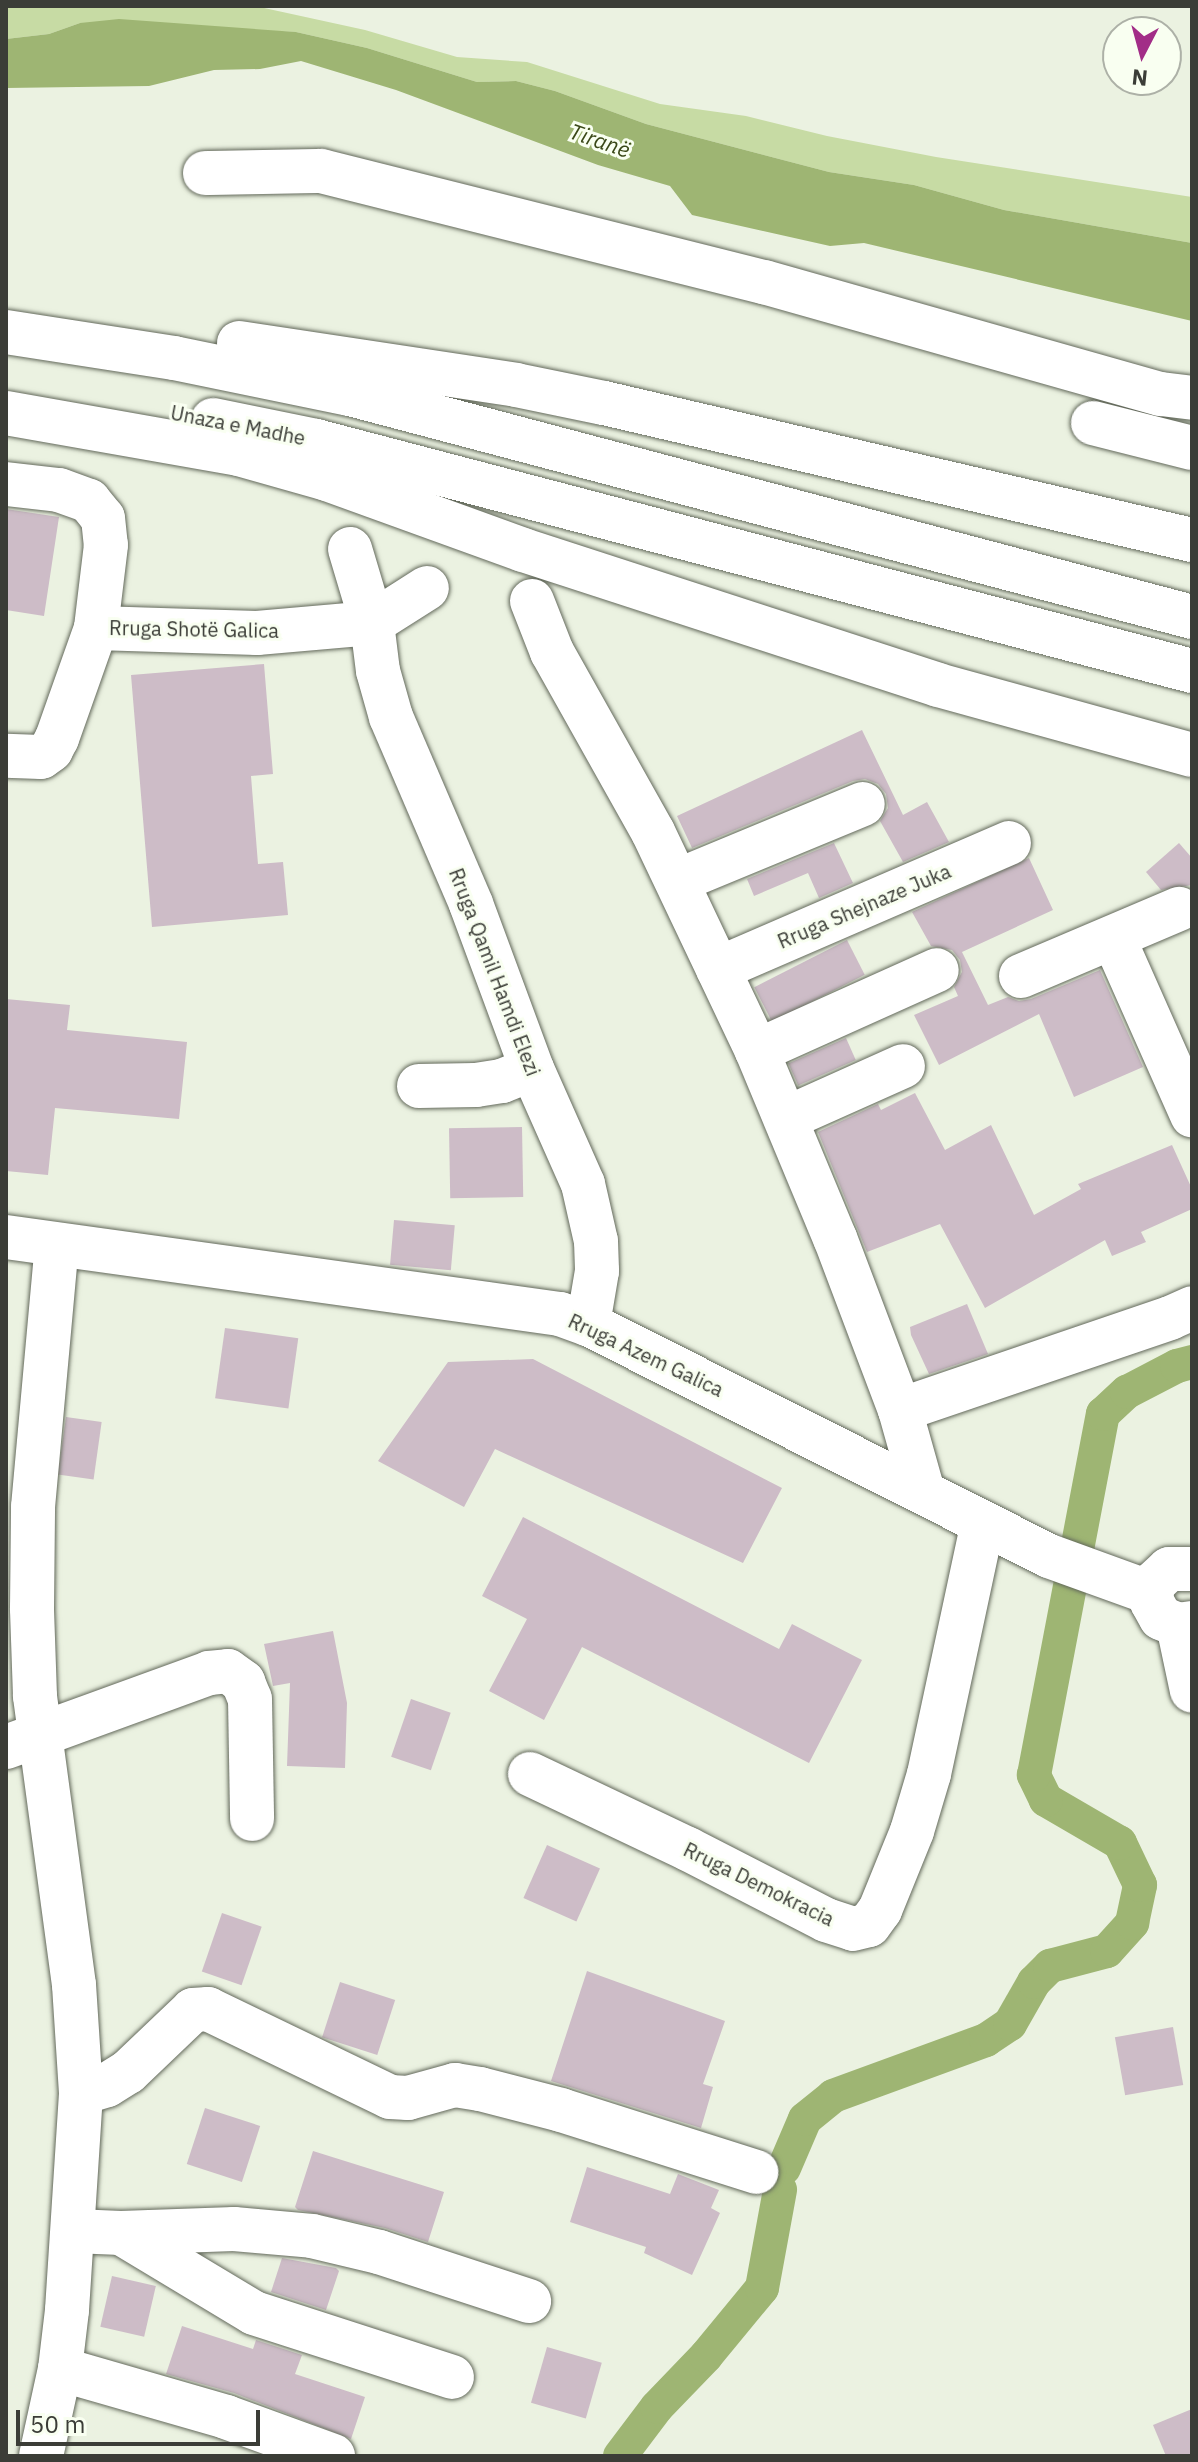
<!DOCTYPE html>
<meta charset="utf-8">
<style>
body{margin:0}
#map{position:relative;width:1198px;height:2462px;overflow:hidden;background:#ebf2e1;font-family:"IBM Plex Sans",sans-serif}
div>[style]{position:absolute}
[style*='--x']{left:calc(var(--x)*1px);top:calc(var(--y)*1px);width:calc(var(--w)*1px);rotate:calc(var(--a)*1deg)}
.green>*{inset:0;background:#c7dba4}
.water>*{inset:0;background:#9eb573}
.canal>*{height:34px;margin:-17px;padding:0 17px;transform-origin:17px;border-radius:17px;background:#9eb573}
.building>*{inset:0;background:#cdbcc7;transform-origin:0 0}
.roads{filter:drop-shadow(0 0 2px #63695b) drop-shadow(0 0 2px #63695b)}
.minor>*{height:44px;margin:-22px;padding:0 22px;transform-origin:22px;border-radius:22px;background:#fff}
.major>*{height:44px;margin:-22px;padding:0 22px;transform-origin:22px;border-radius:22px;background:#fff}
.highway>*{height:44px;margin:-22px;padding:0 22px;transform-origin:22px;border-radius:22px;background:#fff}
span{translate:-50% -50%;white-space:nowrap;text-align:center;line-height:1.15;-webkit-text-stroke:6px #f9fff1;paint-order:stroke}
.street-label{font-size:20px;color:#3b3d37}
.water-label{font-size:22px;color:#3a4818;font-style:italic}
.frame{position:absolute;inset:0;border:8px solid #3b3d37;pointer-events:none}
.north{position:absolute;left:1102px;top:16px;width:80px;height:80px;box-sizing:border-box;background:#f9fff1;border:2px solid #adb1a7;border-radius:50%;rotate:186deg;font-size:22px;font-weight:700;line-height:32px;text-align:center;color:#3b3d37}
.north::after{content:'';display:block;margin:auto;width:28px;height:36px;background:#a22d87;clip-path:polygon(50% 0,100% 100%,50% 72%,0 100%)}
.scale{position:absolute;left:16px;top:2410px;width:244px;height:36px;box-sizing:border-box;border:4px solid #3b3d37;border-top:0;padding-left:10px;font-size:24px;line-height:28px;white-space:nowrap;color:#3b3d37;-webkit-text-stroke:6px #f9fff1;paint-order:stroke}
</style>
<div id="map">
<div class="green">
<div style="clip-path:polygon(6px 6px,255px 6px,365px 30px,457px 57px,527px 62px,660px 104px,746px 116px,827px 136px,936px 157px,1192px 197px,1192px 243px,1004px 210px,914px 185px,829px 172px,646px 124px,555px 91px,516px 81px,477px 82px,367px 48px,296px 32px,80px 23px,49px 34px,6px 39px)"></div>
</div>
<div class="water">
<div style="clip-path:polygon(119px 19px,296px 32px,367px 48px,477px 82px,516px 81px,555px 91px,646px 124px,829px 172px,914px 185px,1004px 210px,1192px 243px,1192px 321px,864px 243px,830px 246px,692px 215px,670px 186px,598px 165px,396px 90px,301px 61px,260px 69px,214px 70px,149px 86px,6px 88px,6px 39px,49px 34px,80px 23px)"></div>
</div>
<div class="canal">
<div style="--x:784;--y:2168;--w:53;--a:-66.8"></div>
<div style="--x:805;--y:2119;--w:36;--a:-39"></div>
<div style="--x:833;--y:2096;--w:163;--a:-20.1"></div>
<div style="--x:986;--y:2040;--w:29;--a:-34"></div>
<div style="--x:1010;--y:2024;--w:48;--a:-60.3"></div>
<div style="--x:1034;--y:1982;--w:23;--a:-45"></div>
<div style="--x:1050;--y:1966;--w:59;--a:-14.7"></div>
<div style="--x:1107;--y:1951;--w:38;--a:-48"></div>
<div style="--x:1132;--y:1923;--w:39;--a:-78"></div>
<div style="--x:1140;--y:1885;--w:47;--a:-115.5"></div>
<div style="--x:1120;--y:1843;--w:86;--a:-149.8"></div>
<div style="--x:1046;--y:1800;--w:28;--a:-116"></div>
<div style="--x:1034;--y:1775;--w:368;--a:-79.2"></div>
<div style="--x:1103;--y:1414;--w:33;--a:-43"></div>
<div style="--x:1127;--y:1392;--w:56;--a:-27.5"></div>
<div style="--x:1177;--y:1366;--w:16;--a:-15"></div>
<div style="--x:620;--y:2456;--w:61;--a:-52.9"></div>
<div style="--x:657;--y:2407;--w:71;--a:-46.1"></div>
<div style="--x:706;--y:2356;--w:88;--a:-50.5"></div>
<div style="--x:762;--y:2288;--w:100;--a:-79.6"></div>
</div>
<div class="building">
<div style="clip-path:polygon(6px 509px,59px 517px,44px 616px,6px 610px)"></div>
<div style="clip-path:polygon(264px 664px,273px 774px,251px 776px,258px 864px,283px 862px,288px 915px,152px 927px,131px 675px)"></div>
<div style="clip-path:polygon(862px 730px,903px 815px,927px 802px,949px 842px,903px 862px,880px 821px,888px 808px,886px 794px,878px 784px,865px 779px,853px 781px,692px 848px,677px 816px)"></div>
<div style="clip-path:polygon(834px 843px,853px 883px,819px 898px,808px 873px,754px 896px,747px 879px)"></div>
<div style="clip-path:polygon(1179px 843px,1192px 858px,1192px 885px,1161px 890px,1146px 872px)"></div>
<div style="clip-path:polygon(1029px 858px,1053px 910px,962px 952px,988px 1005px,1008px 997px,1019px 1001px,1031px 999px,1100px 970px,1143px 1067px,1074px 1097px,1039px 1014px,939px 1065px,914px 1015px,958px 996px,954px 987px,962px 972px,960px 960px,952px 950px,931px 946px,912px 912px)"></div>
<div style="left:847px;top:940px;width:39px;height:104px;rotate:63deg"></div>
<div style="clip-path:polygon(6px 999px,70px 1005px,67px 1030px,187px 1042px,179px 1119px,55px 1108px,48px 1175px,6px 1171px)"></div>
<div style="left:846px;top:1038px;width:24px;height:63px;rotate:66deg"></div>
<div style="clip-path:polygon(915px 1093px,945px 1150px,991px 1125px,1034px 1215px,1081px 1189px,1078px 1184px,1172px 1145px,1192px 1189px,1192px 1209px,1141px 1232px,1146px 1242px,1112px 1256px,1105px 1240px,985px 1308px,940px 1224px,867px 1252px,818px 1132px,878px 1104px,881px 1110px)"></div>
<div style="left:522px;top:1127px;width:70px;height:73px;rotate:89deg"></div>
<div style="left:394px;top:1220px;width:61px;height:45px;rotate:5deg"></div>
<div style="clip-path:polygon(967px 1304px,988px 1354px,929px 1374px,911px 1335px,910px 1327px)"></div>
<div style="left:225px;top:1328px;width:74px;height:71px;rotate:8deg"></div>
<div style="clip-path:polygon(533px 1359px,782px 1488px,743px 1563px,495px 1449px,464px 1507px,378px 1461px,448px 1362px)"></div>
<div style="left:66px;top:1417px;width:36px;height:58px;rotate:8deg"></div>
<div style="clip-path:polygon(523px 1517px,779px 1649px,792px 1624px,862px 1660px,809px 1763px,582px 1647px,544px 1720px,489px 1691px,527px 1619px,482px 1596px)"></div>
<div style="clip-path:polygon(333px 1631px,347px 1703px,345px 1768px,287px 1766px,290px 1683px,273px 1686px,264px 1644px)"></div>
<div style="left:411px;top:1699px;width:42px;height:61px;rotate:19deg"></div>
<div style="left:547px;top:1845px;width:58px;height:58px;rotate:24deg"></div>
<div style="left:222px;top:1913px;width:42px;height:62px;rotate:19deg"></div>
<div style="clip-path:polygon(587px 1971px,725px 2021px,703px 2084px,713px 2087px,701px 2128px,551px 2081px)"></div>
<div style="left:340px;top:1982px;width:58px;height:58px;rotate:18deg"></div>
<div style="left:1173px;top:2027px;width:59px;height:59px;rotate:80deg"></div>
<div style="left:205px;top:2108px;width:58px;height:59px;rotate:18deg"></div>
<div style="clip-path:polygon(313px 2151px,444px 2192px,428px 2242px,385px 2228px,298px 2210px,295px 2207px)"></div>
<div style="clip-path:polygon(587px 2167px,670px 2194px,678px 2174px,719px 2190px,711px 2208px,720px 2213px,692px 2275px,644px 2253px,646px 2247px,570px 2222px)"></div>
<div style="clip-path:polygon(282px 2258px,336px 2268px,339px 2271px,326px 2310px,271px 2292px)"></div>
<div style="left:112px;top:2276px;width:45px;height:52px;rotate:13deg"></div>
<div style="clip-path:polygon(182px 2326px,253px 2349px,256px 2340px,302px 2355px,295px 2374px,365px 2397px,351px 2439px,234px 2393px,166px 2374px)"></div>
<div style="left:547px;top:2347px;width:57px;height:58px;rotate:16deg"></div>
<div style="clip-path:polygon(1192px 2409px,1192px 2456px,1166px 2456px,1153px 2425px)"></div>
</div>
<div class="roads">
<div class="minor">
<div style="--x:205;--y:173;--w:116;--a:-1"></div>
<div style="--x:321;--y:171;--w:457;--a:14.1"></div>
<div style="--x:764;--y:282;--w:412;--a:15.8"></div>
<div style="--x:1161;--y:394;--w:31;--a:7"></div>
<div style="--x:1093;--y:423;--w:102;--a:14.2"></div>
<div style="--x:6;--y:484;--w:53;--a:6.5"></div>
<div style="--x:59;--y:490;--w:32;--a:20"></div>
<div style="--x:89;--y:501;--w:22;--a:51"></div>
<div style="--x:103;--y:518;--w:27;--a:84"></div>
<div style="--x:106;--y:545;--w:84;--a:96.9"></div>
<div style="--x:96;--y:628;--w:117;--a:109.5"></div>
<div style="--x:57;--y:738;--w:13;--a:117"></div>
<div style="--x:51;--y:750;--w:12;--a:145"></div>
<div style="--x:41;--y:757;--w:35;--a:-178"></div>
<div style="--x:350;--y:549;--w:77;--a:73.4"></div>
<div style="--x:372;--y:623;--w:48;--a:82.9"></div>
<div style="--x:378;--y:671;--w:48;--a:74.2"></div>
<div style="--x:391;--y:717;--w:203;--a:66.8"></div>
<div style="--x:471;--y:904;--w:176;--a:69.7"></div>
<div style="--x:532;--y:1069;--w:126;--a:66.1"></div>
<div style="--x:583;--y:1184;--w:58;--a:77.2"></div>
<div style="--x:596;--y:1241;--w:30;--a:88"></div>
<div style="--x:597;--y:1271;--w:54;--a:99.6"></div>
<div style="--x:532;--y:601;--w:55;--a:68.6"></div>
<div style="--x:552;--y:652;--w:206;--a:60.7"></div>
<div style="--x:653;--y:832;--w:242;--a:64.6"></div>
<div style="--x:757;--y:1051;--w:203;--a:67.4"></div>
<div style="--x:835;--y:1238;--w:184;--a:69.3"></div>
<div style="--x:900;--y:1410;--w:85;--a:74.3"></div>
<div style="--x:96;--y:628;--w:161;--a:1.8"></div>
<div style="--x:257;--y:633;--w:115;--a:-5"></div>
<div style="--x:372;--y:623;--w:65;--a:-32.5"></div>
<div style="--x:677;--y:881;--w:201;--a:-22.5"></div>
<div style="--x:1114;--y:939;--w:193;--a:66.1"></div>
<div style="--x:718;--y:969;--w:317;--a:-23.4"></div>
<div style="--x:1021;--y:976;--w:172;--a:-23"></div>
<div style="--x:757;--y:1051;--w:197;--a:-24.2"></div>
<div style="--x:419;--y:1086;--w:57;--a:-1"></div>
<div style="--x:476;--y:1085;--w:26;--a:-9"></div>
<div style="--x:502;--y:1081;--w:32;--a:-22"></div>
<div style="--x:787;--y:1118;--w:127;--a:-24.1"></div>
<div style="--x:900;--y:1410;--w:285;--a:-18.8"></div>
<div style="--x:1170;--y:1318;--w:24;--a:-24"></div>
<div style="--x:1178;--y:1625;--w:67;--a:78"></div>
<div style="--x:6;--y:1747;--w:216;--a:-20"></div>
<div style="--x:209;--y:1673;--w:19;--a:-6"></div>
<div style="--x:228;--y:1671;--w:19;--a:36"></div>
<div style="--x:243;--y:1682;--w:18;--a:68"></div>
<div style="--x:250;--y:1699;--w:120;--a:89"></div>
<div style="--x:530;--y:1774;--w:175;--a:25.4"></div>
<div style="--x:688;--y:1849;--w:155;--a:27.2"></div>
<div style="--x:826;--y:1920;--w:28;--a:18"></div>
<div style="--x:853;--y:1929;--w:16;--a:-14"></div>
<div style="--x:869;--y:1925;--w:19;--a:-54"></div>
<div style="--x:880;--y:1910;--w:85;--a:-67.9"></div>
<div style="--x:912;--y:1831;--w:59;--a:-73.4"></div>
<div style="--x:929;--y:1774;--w:257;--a:-77.9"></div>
<div style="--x:81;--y:2093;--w:27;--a:-17"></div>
<div style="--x:107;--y:2085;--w:25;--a:-32"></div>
<div style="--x:128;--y:2072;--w:90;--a:-43.6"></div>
<div style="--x:193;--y:2010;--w:15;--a:-4"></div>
<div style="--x:208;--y:2009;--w:202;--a:25.8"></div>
<div style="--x:390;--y:2097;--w:18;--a:3"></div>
<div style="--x:408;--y:2098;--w:49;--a:-15.5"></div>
<div style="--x:455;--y:2085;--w:25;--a:9"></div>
<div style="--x:480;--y:2089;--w:84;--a:14.5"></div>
<div style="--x:561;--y:2110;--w:205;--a:17.6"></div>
<div style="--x:74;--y:2231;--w:47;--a:2.4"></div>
<div style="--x:121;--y:2233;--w:113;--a:-2"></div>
<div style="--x:234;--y:2229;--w:78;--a:5.1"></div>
<div style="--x:312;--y:2236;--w:69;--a:13.4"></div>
<div style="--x:379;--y:2252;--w:158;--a:18.1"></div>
<div style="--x:121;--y:2233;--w:155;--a:31"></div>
<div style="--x:254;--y:2313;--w:208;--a:17.9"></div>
<div style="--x:60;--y:2369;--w:173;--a:16.1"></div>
<div style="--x:226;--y:2417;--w:114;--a:20"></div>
<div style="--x:41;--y:2456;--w:89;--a:-77.7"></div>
<div style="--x:60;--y:2369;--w:59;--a:-83.2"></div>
<div style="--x:67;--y:2310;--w:217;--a:-86.3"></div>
<div style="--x:81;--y:2093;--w:108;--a:-93.7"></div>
<div style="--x:74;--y:1985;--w:292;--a:-97.7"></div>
<div style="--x:35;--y:1696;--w:88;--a:-92"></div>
<div style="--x:32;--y:1608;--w:101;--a:-89.4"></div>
<div style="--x:33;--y:1507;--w:263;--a:-84.8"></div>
</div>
<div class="major">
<div style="--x:6;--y:1237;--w:559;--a:7.91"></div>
<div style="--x:560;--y:1314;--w:30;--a:20"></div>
<div style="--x:588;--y:1324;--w:516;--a:26.71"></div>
<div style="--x:1049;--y:1556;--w:109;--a:19.9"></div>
<div style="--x:1192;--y:1569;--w:23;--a:180"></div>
<div style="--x:1169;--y:1569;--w:21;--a:137"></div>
<div style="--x:1154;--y:1583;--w:10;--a:107"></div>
<div style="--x:1151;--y:1593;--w:9;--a:84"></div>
<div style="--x:1152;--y:1602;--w:18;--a:61"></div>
<div style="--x:1161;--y:1618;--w:18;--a:22"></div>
<div style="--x:1178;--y:1625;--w:14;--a:-8"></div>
</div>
<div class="highway">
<div style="--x:6;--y:332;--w:170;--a:8.8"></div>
<div style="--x:174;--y:358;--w:180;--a:11.6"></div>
<div style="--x:350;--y:394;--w:871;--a:14.83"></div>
<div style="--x:239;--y:343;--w:280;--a:8.6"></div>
<div style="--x:516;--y:385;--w:90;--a:11.6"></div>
<div style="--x:604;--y:403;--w:604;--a:13.12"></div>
<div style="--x:6;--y:413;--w:237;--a:10"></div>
<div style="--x:239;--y:454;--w:91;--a:15.9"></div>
<div style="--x:327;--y:479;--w:208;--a:19.9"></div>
<div style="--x:523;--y:550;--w:436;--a:18"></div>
<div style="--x:938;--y:685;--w:263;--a:15.4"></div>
<div style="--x:213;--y:420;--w:105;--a:11.5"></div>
<div style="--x:316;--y:441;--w:906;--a:14.71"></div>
</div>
</div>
<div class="street-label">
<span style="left:238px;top:425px;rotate:11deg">Unaza e Madhe</span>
<span style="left:194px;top:629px;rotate:1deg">Rruga Shotë Galica</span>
<span style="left:864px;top:906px;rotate:-23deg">Rruga Shejnaze Juka</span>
<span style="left:495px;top:972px;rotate:69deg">Rruga Qamil Hamdi Elezi</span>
<span style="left:646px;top:1355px;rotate:25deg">Rruga Azem Galica</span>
<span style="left:759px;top:1884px;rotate:26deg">Rruga Demokracia</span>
</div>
<div class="water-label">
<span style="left:600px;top:140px;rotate:19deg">Tiranë</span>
</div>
<div class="frame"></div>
<div class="north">N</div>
<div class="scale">50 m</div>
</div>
